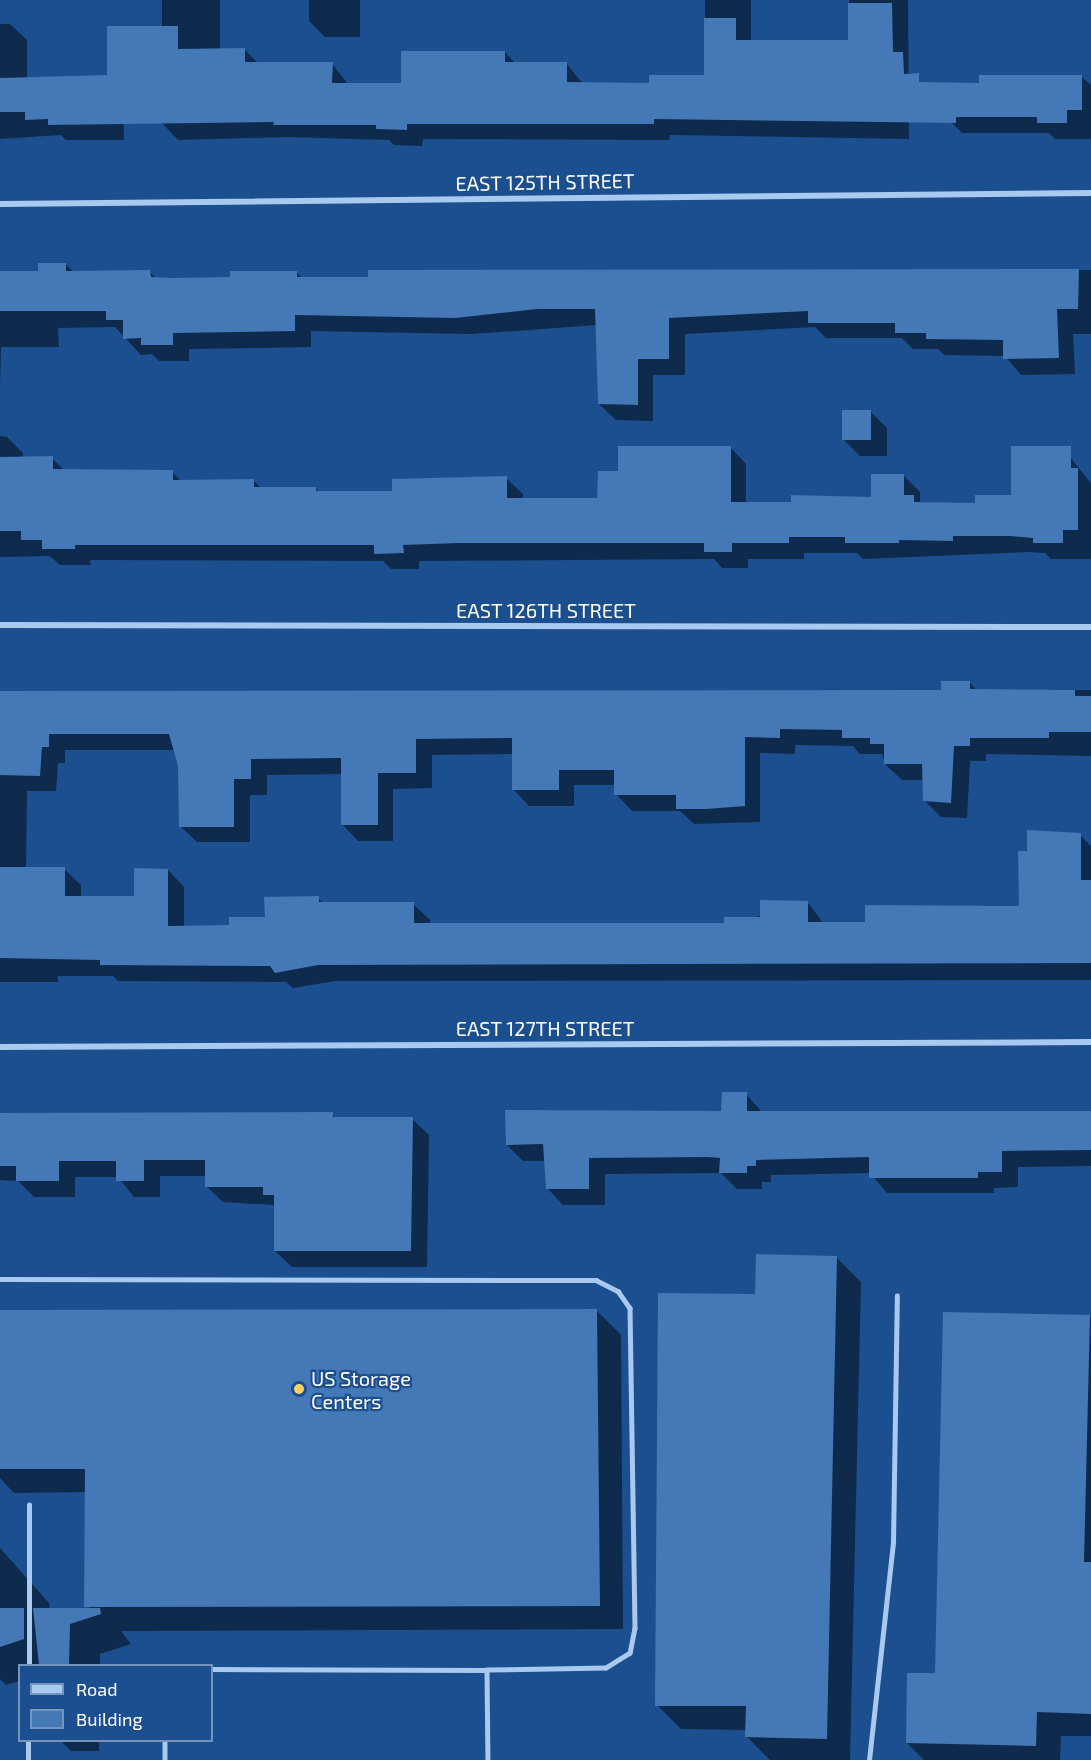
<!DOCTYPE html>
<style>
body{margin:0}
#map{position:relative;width:1091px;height:1760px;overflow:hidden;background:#1b4f8f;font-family:"Exo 2",sans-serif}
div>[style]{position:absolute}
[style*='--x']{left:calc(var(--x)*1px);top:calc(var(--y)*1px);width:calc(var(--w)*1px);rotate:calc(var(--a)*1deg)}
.shadow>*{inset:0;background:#0007}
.building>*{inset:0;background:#4478b7;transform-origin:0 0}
.lane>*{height:4.5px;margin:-2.25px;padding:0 2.25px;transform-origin:2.25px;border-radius:2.25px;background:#a9c9ee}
.street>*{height:6px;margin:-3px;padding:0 3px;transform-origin:3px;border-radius:3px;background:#a9c9ee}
.dots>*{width:16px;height:16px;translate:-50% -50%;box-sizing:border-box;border:3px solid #1b4f8f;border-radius:50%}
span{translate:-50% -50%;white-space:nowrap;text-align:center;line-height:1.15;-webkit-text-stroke:4.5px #1b4f8f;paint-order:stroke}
.street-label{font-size:20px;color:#fff}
.poi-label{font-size:20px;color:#fff}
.left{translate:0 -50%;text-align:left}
.legend{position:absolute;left:18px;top:1664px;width:195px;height:78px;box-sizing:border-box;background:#1b4f8f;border:2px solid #7695bc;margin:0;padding:8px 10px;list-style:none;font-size:18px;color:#fff}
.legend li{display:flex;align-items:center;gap:12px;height:30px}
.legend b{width:30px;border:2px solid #7695bc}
</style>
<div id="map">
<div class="shadow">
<div style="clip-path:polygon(162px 0,220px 0,220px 50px,244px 49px,259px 64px,332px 64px,348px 84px,402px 84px,505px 52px,515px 63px,566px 63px,583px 84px,651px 85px,706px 76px,705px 0,751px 0,751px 42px,849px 42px,849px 0,908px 0,909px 139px,670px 135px,669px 140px,423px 139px,422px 146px,394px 145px,389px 140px,288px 137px,178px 140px,162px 123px)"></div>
<div style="clip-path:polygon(309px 0,360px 0,360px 37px,325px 37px,309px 21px)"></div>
<div style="clip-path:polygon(0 24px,10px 24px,27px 40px,27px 79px,123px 93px,124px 140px,66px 140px,61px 135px,0 139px)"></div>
<div style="clip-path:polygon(1082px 77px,1091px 85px,1091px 139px,1055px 139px,1049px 133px,962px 133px,946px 117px,980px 85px)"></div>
<div style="clip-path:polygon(65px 264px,74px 272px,150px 272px,157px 279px,232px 278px,297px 273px,303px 279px,369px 279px,595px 270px,1091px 270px,1091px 334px,1073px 334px,1075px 374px,1021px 375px,1005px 356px,944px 355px,938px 349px,913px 349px,902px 338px,826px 338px,815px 327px,685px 334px,685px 375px,653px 375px,653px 421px,616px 420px,599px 404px,597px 325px,472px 334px,311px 331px,311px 347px,189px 349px,189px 361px,159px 361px,152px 354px,141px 355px,115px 327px,58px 328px,59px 347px,1px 347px,0 384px,0 273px,39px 272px)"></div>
<div style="clip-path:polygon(870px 411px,887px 428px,887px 456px,860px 456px,844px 440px)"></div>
<div style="clip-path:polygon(0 436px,7px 437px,23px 453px,23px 458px,52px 458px,65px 471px,172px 472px,182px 482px,254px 481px,262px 489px,316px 489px,319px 492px,393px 492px,506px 478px,523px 494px,523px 499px,599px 499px,619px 473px,730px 447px,746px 464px,746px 504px,873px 499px,904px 476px,920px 492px,920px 502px,977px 505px,1013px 497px,1070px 457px,1091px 483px,1091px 559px,1051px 559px,1045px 553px,1029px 552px,863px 559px,857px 553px,804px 553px,804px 559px,748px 559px,748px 568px,722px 568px,714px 559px,419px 561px,419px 569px,391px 569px,383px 561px,90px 560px,91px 565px,60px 565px,50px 556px,0 557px)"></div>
<div style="clip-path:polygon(969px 682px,978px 691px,1091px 690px,1091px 756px,986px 754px,986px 761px,970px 761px,967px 818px,941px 817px,925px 801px,924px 780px,902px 780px,885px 764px,882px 754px,860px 754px,853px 746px,795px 745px,795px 754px,760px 753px,760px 822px,694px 824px,680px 811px,632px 811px,616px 794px,616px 785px,574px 785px,574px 806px,529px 806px,513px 789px,513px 754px,432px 755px,432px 788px,393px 789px,393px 841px,358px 841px,342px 824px,342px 774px,267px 775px,267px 795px,250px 795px,250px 842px,197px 842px,180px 826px,180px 766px,175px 750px,65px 750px,65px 763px,58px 763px,56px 791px,27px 791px,26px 869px,64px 869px,81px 885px,81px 898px,136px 897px,168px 870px,184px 887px,184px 927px,230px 927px,266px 919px,318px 898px,324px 904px,413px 904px,430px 920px,430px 925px,726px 925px,808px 903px,824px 924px,867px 924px,1020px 908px,1029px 832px,1061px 832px,1080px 835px,1091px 846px,1091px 980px,335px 981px,293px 988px,286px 982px,118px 981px,113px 976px,58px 976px,58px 982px,0 982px,0 692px,943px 692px)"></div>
<div style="clip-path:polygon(746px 1094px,762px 1112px,1091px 1112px,1091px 1166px,1018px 1167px,1018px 1187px,994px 1188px,994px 1193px,887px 1193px,870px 1173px,771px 1175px,771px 1182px,762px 1182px,762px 1189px,737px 1189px,721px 1173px,605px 1174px,605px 1205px,563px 1205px,547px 1188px,545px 1161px,523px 1161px,507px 1145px,723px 1113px)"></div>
<div style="clip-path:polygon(332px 1114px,337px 1119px,412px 1119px,429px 1135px,427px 1267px,292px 1267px,275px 1251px,275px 1205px,223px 1202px,206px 1186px,206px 1176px,160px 1176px,160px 1197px,134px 1197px,118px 1177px,75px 1177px,75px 1197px,34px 1197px,18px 1181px,0 1180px,0 1115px)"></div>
<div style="clip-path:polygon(837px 1258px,861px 1282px,850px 1760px,770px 1760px,747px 1737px,747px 1730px,681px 1729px,657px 1705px,756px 1295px)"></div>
<div style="clip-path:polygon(597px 1311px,621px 1335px,623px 1629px,121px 1631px,131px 1644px,100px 1654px,100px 1666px,20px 1666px,20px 1681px,6px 1685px,0 1679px,0 1548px,49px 1603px,50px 1609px,89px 1609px,87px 1492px,14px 1493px,0 1478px,0 1312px)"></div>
<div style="clip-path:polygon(944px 1314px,1091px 1317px,1091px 1736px,1061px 1736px,1060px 1760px,924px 1760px,907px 1743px,936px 1675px)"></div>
<div style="clip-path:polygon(60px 1740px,99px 1740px,99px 1751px,71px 1751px)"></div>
</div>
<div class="building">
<div style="clip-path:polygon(848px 3px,892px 3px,893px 52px,903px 52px,904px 74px,919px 73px,919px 82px,979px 83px,979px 75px,1082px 75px,1082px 110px,1067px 110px,1067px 123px,1037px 123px,1037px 117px,956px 117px,956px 123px,654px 119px,654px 124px,407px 124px,407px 130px,376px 129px,376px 125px,273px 125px,274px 122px,48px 125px,48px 119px,25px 120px,25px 112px,0 112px,0 78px,107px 75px,107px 26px,178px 26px,178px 49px,245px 48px,245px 62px,333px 62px,332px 83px,401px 83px,401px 51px,505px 51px,505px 62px,567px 62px,567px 82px,649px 83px,649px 75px,704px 75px,704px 18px,736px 18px,736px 40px,848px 40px)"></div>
<div style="clip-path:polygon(38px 263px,66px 263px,66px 271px,150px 270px,151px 277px,172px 278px,230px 277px,230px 271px,297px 271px,297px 277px,368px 277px,368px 270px,1079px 269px,1078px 309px,1057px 309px,1059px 358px,1003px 359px,1003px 340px,926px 339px,926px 333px,895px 333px,895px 323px,808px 323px,808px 311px,669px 318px,669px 359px,638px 359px,638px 405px,598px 404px,595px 309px,537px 309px,455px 318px,295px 315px,295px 331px,173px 333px,173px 345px,141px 345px,141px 338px,123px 339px,123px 320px,106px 320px,106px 311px,0 311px,0 271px,38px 271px)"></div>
<div style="left:842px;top:410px;width:29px;height:30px"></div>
<div style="clip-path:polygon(618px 446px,731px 446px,731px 502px,791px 502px,791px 495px,871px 497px,871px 474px,904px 474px,904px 495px,914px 495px,914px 502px,975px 503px,975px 495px,1011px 495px,1011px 446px,1071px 446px,1071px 468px,1078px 468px,1078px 530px,1063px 530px,1063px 543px,1033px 543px,1033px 538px,1011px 536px,953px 536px,953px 541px,899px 540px,899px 543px,845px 543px,845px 537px,789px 537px,789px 543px,732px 543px,732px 552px,704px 552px,704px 543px,459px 543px,403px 545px,404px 553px,374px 554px,374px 545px,75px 545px,75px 549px,42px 549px,42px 540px,21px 540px,21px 531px,0 531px,0 457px,53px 456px,53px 469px,173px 470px,173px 480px,254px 479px,254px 487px,316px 487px,316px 491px,392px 491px,392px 479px,507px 476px,507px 498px,597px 498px,598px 471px,618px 471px)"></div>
<div style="clip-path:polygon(941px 681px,970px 681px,970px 689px,1075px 690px,1075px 696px,1091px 696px,1091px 732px,1049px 732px,1049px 738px,970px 738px,970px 746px,954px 746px,951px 803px,923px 801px,922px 764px,884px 764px,884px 744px,870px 744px,870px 738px,842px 738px,842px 730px,780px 729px,780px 738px,745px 737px,745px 806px,706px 809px,676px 809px,676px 795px,614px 795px,614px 770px,559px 770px,559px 790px,512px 790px,512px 738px,416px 739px,416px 773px,378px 773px,378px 825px,341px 825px,341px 758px,251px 759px,251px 779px,234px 779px,234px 827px,179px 827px,178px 766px,169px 734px,49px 734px,49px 747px,42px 747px,40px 776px,0 775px,0 691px,941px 690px)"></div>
<div style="clip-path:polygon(1027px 830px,1081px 833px,1081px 880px,1091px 880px,1091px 963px,318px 965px,275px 973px,270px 966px,100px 965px,100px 960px,0 958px,0 867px,65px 867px,65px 896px,134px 896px,134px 868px,168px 869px,168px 926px,229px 925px,229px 917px,265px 917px,264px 897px,319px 896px,319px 902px,414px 902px,414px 923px,724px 923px,724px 917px,760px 917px,760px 900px,808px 901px,808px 922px,865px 922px,865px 905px,1019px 906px,1018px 851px,1027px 851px)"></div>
<div style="clip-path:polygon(722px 1092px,747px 1092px,747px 1111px,1091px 1111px,1091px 1150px,1002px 1151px,1002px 1172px,978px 1172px,978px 1178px,869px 1178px,869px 1157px,756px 1160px,756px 1166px,747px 1166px,747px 1173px,719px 1173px,720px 1158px,708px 1157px,589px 1158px,589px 1189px,546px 1189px,543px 1144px,506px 1145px,505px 1110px,721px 1111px)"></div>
<div style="clip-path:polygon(333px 1112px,333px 1117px,413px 1117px,411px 1251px,274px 1251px,274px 1195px,263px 1195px,263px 1187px,205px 1187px,205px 1160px,144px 1160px,144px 1181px,116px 1181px,116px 1161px,59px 1161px,59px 1181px,16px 1181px,16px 1166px,0 1166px,0 1113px)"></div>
<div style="clip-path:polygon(756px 1254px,837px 1256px,827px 1739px,745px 1737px,746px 1706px,655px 1706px,658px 1293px,755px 1294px)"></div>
<div style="clip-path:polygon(597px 1309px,600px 1606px,84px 1607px,85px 1469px,0 1469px,0 1310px)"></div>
<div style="clip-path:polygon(943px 1312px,1090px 1315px,1084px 1562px,1091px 1562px,1091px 1714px,1037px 1712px,1036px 1746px,906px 1743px,907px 1673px,935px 1673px)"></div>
<div style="clip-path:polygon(0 1608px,24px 1608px,24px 1639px,0 1647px)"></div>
<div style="clip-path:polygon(33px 1608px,100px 1608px,101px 1614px,70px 1624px,69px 1665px,39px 1665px)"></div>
</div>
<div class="lane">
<div style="--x:0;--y:1279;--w:596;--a:0.1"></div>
<div style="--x:596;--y:1280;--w:25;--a:27"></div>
<div style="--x:618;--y:1291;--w:21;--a:55"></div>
<div style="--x:630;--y:1308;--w:320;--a:89.1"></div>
<div style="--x:635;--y:1628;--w:25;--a:101"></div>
<div style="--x:630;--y:1653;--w:28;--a:148"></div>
<div style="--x:606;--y:1668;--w:119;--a:179"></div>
<div style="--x:487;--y:1670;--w:90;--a:89.4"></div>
<div style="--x:29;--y:1666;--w:161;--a:-90"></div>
<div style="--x:212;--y:1669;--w:275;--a:0.2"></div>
<div style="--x:165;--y:1740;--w:20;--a:90"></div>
<div style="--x:28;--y:1760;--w:20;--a:-90"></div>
<div style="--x:869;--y:1760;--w:219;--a:-83.7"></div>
<div style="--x:893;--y:1542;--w:246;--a:-89.1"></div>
</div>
<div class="street">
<div style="--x:0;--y:204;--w:1091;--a:-0.58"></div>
<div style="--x:0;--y:625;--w:1091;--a:0.11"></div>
<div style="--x:0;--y:1047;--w:1091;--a:-0.26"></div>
</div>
<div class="dots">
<div style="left:299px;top:1389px;background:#ffd166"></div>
</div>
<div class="street-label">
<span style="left:545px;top:182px;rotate:-1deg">EAST 125TH STREET</span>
<span style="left:546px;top:610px">EAST 126TH STREET</span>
<span style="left:545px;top:1028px">EAST 127TH STREET</span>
</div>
<div class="poi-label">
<span class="left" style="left:311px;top:1390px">US Storage<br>Centers</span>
</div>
<ul class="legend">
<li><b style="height:8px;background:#a9c9ee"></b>Road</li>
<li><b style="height:16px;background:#4478b7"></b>Building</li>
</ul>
</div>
